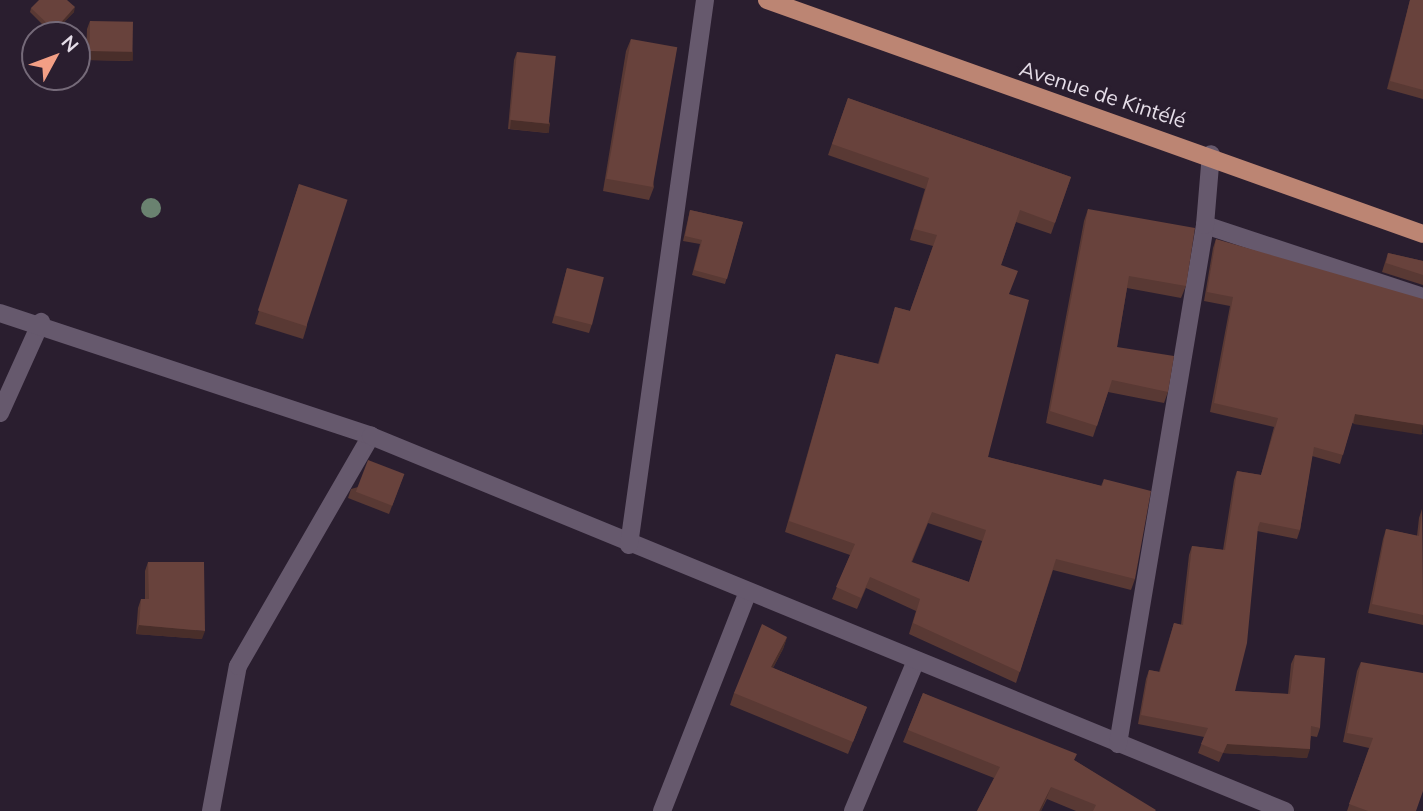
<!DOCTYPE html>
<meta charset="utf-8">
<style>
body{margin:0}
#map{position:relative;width:1423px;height:811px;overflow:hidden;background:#2a1e2f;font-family:Mulish,sans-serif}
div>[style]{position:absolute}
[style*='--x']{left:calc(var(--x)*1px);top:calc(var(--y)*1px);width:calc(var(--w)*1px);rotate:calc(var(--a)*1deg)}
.lane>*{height:18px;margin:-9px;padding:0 9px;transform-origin:9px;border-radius:9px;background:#66596d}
.street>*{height:18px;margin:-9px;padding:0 9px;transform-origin:9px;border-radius:9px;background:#66596d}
.primary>*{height:18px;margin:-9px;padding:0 9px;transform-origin:9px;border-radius:9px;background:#bc8573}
.trees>*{width:20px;height:20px;margin:-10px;border-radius:50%;background:#6a8270}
.wall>*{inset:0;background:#593934}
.shaded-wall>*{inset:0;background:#492e2a;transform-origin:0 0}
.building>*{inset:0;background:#68423c;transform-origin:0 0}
span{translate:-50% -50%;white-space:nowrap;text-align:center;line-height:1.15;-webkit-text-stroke:5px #2a1e2f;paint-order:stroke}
.street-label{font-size:21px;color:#e5dde8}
.north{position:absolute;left:21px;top:21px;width:70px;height:70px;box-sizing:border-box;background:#2a1e2f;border:2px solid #756a79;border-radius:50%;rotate:49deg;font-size:19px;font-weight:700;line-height:28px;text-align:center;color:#e5dde8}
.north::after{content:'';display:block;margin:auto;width:24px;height:32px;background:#f39f85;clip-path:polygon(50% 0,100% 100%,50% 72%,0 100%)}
</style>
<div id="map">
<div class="lane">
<div style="--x:0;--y:413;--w:100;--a:-65.7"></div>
<div style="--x:211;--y:811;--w:147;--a:-79.5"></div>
<div style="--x:238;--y:666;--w:266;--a:-60"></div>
<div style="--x:662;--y:811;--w:235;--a:-68.6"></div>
<div style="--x:853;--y:811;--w:160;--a:-67.3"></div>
</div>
<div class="street">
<div style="--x:1205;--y:225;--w:230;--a:18.3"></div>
<div style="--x:0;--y:313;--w:391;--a:18.3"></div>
<div style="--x:371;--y:436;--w:988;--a:22.31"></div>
<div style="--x:629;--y:545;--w:550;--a:-82.06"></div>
<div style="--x:1118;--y:744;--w:526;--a:-80.48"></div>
<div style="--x:1205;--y:225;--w:71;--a:-85.2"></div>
</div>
<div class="primary">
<div style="--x:767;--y:0;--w:696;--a:19.63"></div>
</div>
<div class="trees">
<div style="left:151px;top:208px"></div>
</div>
<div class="wall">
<div style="clip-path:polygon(1410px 0,1423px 0,1423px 99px,1387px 89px)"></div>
<div style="clip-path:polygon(31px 8px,74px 12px,52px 34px,30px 12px)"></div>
<div style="clip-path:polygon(90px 21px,133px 52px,130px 61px,86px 60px,87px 29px)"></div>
<div style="clip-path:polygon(631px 39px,654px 187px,649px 200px,603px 191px,626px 51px)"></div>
<div style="clip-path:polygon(517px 52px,550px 124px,547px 133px,508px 129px,514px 60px)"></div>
<div style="clip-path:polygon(evenodd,848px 98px,1071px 177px,1051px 234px,1016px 222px,1001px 265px,1009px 294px,988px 457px,1101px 486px,1104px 479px,1135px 579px,1131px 590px,1053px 570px,1016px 683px,909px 634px,916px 611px,866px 588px,857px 609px,832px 599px,850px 555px,785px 532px,836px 354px,878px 364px,895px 307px,910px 311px,933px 246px,910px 240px,925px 189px,828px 155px,848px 98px,928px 523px,982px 541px,969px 582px,912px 562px,928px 523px)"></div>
<div style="clip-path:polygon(299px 184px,307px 326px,303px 339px,255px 324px)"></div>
<div style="clip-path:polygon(1088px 209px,1186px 286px,1181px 298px,1127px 288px,1117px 347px,1168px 392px,1164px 403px,1108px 392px,1093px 437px,1046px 423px,1084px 221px)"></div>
<div style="clip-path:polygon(690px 210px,743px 222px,725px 284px,692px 275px,700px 244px,683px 241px)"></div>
<div style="clip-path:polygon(1216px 239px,1423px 434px,1352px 423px,1340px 464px,1312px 456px,1300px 530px,1297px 539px,1257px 531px,1235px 691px,1288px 694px,1291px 664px,1295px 655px,1320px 728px,1317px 737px,1311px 736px,1307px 758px,1223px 753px,1219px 762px,1198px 753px,1204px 737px,1138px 724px,1146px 679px,1149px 670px,1159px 672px,1174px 623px,1181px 625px,1189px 555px,1192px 546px,1223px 550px,1234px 480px,1237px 471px,1261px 475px,1274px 427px,1210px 412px,1230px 306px,1204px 301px,1213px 248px)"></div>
<div style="clip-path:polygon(1388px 253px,1423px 261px,1423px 285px,1382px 272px)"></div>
<div style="clip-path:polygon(567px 268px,592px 324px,589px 333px,552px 323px)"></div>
<div style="clip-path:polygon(404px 474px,389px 514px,348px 498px,351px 489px)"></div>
<div style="clip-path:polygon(1422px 509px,1423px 625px,1368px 613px,1383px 539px,1386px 529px,1417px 536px,1419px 518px)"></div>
<div style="clip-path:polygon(148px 562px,202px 639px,136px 634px,138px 608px,141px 599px,145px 599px,145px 571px)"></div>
<div style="clip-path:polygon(787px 637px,783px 649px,773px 668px,867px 707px,848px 754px,730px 705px,734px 693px)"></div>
<div style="clip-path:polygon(1361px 662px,1416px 811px,1347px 811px,1369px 748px,1343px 742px,1357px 671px)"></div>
<div style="clip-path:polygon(923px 693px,1074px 760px,1155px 811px,1076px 811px,1047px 799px,1041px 811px,977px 811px,994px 778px,903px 742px)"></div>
</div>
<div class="shaded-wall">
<div style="clip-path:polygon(75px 7px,74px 12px,52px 34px,54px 30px)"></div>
<div style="left:89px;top:51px;width:44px;height:9px;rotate:1deg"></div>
<div style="left:511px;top:120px;width:39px;height:9px;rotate:6deg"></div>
<div style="left:1355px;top:414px;width:69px;height:10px;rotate:9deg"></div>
<div style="clip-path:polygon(139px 625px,205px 631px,202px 639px,136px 634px)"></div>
<div style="clip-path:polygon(787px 637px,783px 649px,767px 679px,771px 667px)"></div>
<div style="clip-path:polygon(1227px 744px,1310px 749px,1307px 758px,1223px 753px,1219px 762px)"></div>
<div style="clip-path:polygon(1051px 787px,1041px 811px,1039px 811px)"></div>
</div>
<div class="building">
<div style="clip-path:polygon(39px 0,67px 0,75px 7px,54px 30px,31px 8px)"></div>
<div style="clip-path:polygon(1410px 0,1423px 0,1423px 90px,1390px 81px)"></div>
<div style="left:90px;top:21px;width:43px;height:30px;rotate:1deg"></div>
<div style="left:631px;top:39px;width:47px;height:142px;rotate:10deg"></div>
<div style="left:517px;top:52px;width:39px;height:68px;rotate:6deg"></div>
<div style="clip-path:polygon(evenodd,848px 98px,1071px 177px,1055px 223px,1020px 210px,1001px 265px,1018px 271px,1009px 294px,1029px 300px,988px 457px,1102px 486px,1104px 479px,1151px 491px,1135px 579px,1056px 559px,1020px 672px,913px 623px,920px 599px,870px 577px,861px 598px,836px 587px,855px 544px,789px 521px,836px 354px,879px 364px,895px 307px,910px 311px,937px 235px,914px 229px,929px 178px,832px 144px,848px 98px,932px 512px,986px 530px,969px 582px,911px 562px,932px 512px)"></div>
<div style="left:299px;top:184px;width:51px;height:133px;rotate:18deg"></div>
<div style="clip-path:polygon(1088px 209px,1195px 228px,1186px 286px,1129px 276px,1117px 347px,1174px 356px,1168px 392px,1112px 380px,1097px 426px,1050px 411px)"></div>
<div style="clip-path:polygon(690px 210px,743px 222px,727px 279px,694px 270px,702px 240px,685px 236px)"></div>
<div style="clip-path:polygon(1216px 239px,1423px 299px,1423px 425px,1355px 414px,1343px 455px,1314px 447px,1300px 530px,1260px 522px,1258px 527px,1247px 643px,1235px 691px,1290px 694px,1295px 655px,1325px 658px,1320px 728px,1311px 726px,1310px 749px,1227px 744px,1223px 753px,1201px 744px,1208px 728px,1141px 715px,1149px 670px,1160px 672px,1174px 623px,1183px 625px,1192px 546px,1225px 550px,1237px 471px,1261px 475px,1278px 418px,1214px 403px,1233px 297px,1207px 292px)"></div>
<div style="clip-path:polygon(1388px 253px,1423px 261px,1423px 275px,1386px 263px)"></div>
<div style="left:567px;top:268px;width:38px;height:49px;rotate:14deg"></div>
<div style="left:368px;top:460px;width:39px;height:34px;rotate:21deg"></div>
<div style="clip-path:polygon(1422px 509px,1423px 615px,1372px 604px,1386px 529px,1419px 536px)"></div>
<div style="clip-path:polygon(148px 562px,204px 562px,205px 631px,139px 625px,141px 599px,149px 599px)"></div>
<div style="clip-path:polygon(762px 624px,787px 637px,771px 667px,867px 707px,853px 742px,734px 693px)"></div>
<div style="clip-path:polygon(1361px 662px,1423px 673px,1423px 791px,1416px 811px,1368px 811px,1349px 804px,1373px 738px,1347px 733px)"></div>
<div style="clip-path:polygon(923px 693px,1077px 754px,1074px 760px,1156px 810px,1155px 811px,1093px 811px,1096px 805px,1051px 787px,1039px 811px,977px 811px,1000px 767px,908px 730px)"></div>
</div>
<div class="street-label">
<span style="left:1103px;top:94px;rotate:18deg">Avenue de Kintélé</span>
</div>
<div class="north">N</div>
</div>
